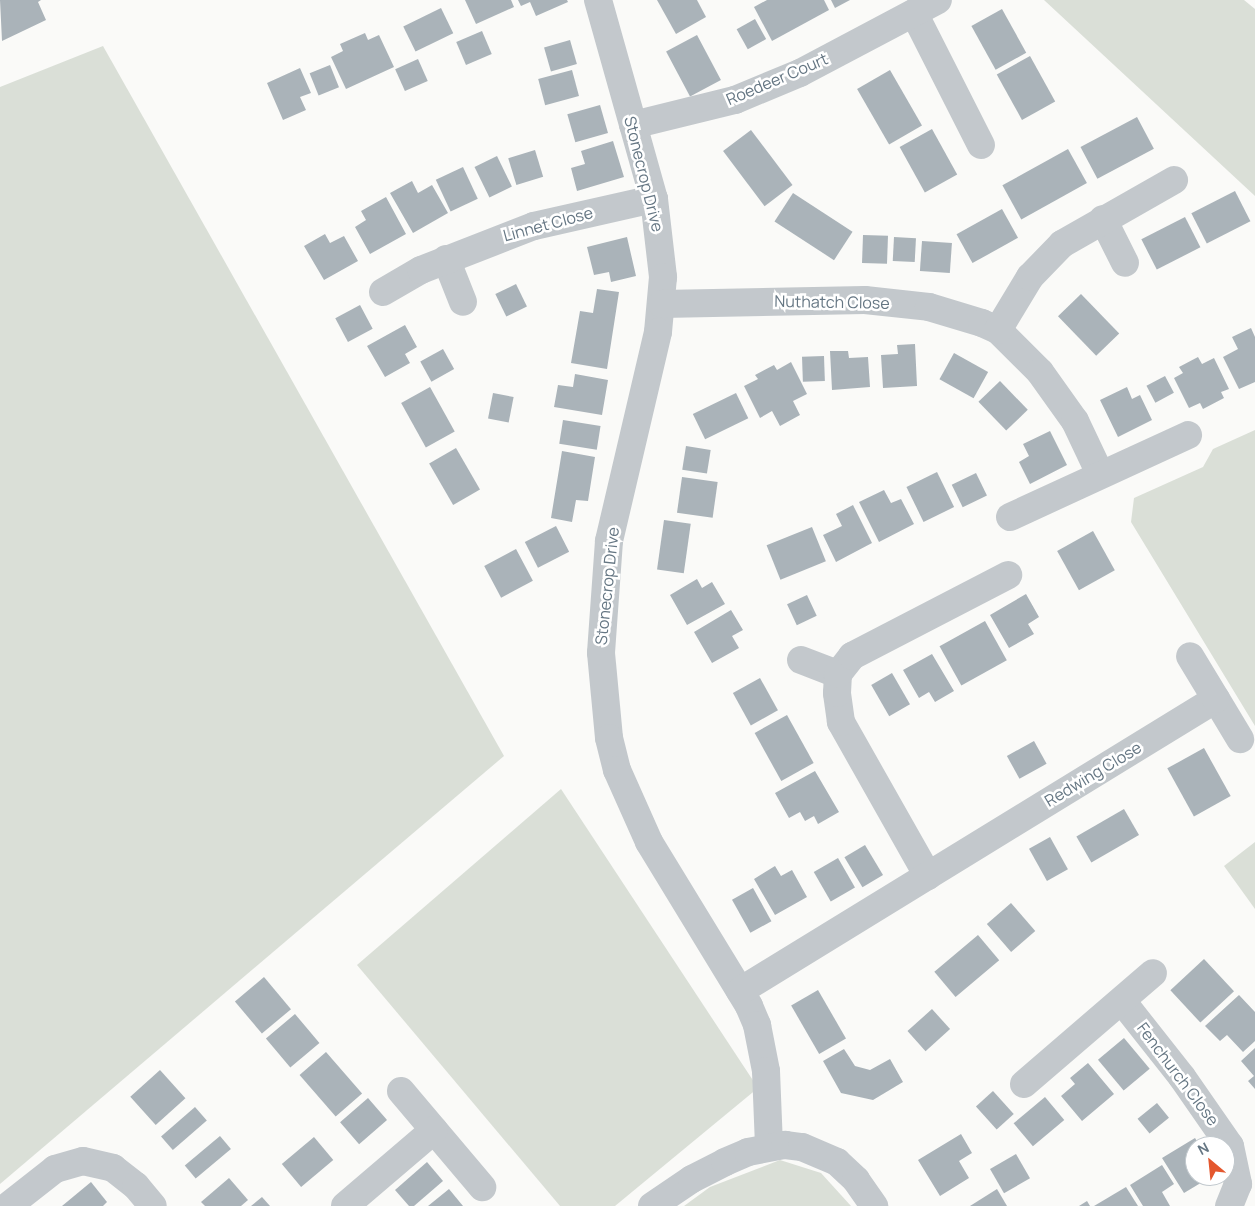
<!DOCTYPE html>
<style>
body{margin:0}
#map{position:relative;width:1255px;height:1206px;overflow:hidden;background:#fafaf8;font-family:Manrope,sans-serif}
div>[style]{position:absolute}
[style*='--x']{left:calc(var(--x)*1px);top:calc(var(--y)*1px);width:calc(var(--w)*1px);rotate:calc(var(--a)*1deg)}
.green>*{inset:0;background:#dadfd7}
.building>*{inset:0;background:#aab3b9;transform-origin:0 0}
.minor>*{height:28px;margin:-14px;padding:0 14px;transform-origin:14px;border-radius:14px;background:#c3c8cc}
span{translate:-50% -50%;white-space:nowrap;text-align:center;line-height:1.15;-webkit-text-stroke:5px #fff;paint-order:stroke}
.street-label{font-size:16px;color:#657683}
.north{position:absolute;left:1185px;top:1136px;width:50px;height:50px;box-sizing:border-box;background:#fff;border:1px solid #c1c8cd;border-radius:50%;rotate:332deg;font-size:14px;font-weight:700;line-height:20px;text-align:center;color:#657683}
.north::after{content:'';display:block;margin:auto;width:18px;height:22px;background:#e4572e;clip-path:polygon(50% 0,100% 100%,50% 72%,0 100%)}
</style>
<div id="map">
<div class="green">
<div style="clip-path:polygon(1044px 0,1244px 0,1255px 9px,1255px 196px)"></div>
<div style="clip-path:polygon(103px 46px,504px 756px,0 1184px,0 87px)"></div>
<div style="clip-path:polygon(1255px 430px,1255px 726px,1131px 522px,1134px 498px,1203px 467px,1213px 449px)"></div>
<div style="clip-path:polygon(561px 789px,758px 1088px,615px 1206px,560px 1206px,357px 965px)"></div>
<div style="clip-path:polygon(1255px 842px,1255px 909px,1224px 866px)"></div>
<div style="clip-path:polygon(780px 1160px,821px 1173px,851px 1206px,684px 1206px,710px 1187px)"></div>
</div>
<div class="building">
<div style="clip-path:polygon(0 0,41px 0,38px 2px,46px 20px,2px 41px)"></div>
<div style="clip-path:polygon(465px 0,511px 0,514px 7px,476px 24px)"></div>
<div style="clip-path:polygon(518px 0,567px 0,568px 2px,536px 16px,530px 2px,521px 6px)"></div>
<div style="clip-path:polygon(657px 0,697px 0,706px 17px,676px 34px)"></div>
<div style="clip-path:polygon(767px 0,824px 0,829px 10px,772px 41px,754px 7px)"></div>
<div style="clip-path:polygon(831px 0,850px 0,835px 8px)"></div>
<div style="left:441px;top:8px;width:28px;height:42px;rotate:64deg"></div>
<div style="left:1002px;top:9px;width:50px;height:35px;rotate:61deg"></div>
<div style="left:755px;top:19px;width:23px;height:21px;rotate:61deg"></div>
<div style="left:482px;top:31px;width:25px;height:28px;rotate:67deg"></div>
<div style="clip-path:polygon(365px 33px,368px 40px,379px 35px,394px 67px,346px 89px,331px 57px,343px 51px,340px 44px)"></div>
<div style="left:697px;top:35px;width:51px;height:35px;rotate:62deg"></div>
<div style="left:570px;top:40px;width:25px;height:27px;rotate:74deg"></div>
<div style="left:1030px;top:56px;width:52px;height:38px;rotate:61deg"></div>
<div style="left:418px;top:59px;width:24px;height:25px;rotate:66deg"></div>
<div style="left:330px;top:65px;width:24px;height:22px;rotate:68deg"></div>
<div style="clip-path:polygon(300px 68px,311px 93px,300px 97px,306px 110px,283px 120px,267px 83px)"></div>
<div style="left:572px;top:70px;width:27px;height:35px;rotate:75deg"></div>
<div style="left:890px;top:70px;width:64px;height:38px;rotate:60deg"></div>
<div style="left:600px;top:105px;width:29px;height:34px;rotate:74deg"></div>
<div style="left:1137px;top:117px;width:36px;height:64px;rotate:62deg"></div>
<div style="left:932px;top:129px;width:52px;height:37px;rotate:61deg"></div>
<div style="left:751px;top:130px;width:69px;height:35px;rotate:53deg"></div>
<div style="clip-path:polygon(613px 141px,624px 177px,577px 191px,571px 168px,585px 164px,581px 151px)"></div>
<div style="left:1068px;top:149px;width:39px;height:75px;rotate:61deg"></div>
<div style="left:535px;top:150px;width:28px;height:28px;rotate:73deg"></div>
<div style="left:497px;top:156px;width:34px;height:25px;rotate:64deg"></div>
<div style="left:463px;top:167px;width:35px;height:30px;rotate:65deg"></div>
<div style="clip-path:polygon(412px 181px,418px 193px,432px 185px,448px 213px,413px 233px,390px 193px)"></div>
<div style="left:1235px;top:191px;width:34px;height:49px;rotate:63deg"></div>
<div style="left:793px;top:193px;width:71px;height:34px;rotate:33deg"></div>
<div style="clip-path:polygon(386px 197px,406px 234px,370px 254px,355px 227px,366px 220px,361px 211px)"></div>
<div style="left:1002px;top:209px;width:33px;height:52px;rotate:61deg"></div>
<div style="left:1185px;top:217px;width:34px;height:49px;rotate:63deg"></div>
<div style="clip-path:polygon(325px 234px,330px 243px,344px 236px,358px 261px,324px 280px,304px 246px)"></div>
<div style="left:863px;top:235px;width:25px;height:28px;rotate:2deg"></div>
<div style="clip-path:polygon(627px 237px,636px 276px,611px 282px,609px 272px,594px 275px,587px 247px)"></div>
<div style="left:894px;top:237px;width:22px;height:24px;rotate:3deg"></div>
<div style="left:922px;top:241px;width:30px;height:30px;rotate:4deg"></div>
<div style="left:516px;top:284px;width:25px;height:23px;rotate:64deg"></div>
<div style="clip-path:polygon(597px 289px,619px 292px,607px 369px,571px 363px,580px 311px,593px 313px)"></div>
<div style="left:1081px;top:294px;width:55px;height:32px;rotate:46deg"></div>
<div style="left:360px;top:305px;width:27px;height:28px;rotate:62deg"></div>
<div style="clip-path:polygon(405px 325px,417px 347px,405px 354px,410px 363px,385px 377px,367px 346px)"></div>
<div style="clip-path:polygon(1251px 328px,1255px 337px,1255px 382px,1239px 389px,1223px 357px,1238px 349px,1232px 337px)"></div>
<div style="clip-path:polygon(915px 344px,917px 386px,883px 388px,881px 355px,898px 354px,897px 345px)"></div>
<div style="left:443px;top:349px;width:23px;height:26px;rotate:61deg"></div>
<div style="clip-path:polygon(830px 351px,848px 351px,849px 358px,868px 357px,870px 387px,832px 390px)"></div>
<div style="left:954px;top:353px;width:39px;height:30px;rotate:29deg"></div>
<div style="left:824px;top:356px;width:25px;height:22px;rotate:88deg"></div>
<div style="clip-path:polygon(1198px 357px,1202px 364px,1214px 358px,1229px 389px,1221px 392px,1224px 398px,1203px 409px,1200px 403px,1189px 408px,1174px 378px,1183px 373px,1179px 367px)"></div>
<div style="clip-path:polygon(791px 362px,807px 394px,793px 401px,800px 415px,780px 426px,772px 411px,760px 418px,744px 386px,758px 379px,755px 375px,774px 365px,777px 370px)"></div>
<div style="clip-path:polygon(575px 374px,608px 380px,602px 415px,554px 407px,558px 385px,573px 387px)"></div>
<div style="left:1165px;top:376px;width:19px;height:21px;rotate:62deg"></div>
<div style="left:1000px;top:381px;width:40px;height:30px;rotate:46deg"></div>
<div style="left:430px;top:387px;width:51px;height:33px;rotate:61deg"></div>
<div style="clip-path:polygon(1127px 387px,1132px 399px,1140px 395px,1152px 420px,1118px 437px,1100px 400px)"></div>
<div style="left:493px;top:393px;width:21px;height:26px;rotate:11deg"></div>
<div style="left:736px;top:393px;width:28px;height:48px;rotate:64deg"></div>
<div style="left:563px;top:420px;width:38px;height:24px;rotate:9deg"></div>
<div style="clip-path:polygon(1050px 431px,1067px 465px,1030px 484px,1019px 462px,1029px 456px,1023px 444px)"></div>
<div style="left:686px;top:446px;width:25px;height:24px;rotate:9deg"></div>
<div style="left:456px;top:448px;width:48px;height:31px;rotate:60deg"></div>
<div style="clip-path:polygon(562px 451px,595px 457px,588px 501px,576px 500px,572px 522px,551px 518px)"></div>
<div style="left:937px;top:472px;width:39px;height:34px;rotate:64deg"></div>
<div style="left:976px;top:473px;width:25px;height:27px;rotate:64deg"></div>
<div style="left:682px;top:477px;width:36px;height:36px;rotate:8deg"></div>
<div style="clip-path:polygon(884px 490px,891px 503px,901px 499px,914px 524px,879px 542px,859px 502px)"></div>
<div style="clip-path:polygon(853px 505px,872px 543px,836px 562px,823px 535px,842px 526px,836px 514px)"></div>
<div style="left:664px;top:520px;width:27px;height:50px;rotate:8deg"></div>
<div style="left:556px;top:526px;width:29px;height:35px;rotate:63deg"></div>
<div style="left:812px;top:527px;width:37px;height:49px;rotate:68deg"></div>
<div style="left:1093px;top:531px;width:45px;height:41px;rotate:61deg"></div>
<div style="left:516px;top:549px;width:36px;height:36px;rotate:62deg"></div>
<div style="clip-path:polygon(697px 579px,702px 588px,712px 582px,725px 604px,687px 625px,670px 595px)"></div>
<div style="clip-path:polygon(1026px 594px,1039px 617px,1028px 624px,1034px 634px,1009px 648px,990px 615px)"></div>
<div style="left:807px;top:595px;width:23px;height:22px;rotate:65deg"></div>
<div style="clip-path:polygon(731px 610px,743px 630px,732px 636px,739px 648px,712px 663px,694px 632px)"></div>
<div style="left:985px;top:621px;width:45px;height:52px;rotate:61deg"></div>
<div style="clip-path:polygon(932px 654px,954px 691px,935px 702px,929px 692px,919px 698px,903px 670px)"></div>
<div style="left:892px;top:673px;width:36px;height:24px;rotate:60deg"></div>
<div style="left:760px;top:678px;width:37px;height:31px;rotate:61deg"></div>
<div style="left:787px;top:715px;width:55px;height:37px;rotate:61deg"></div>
<div style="left:1034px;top:741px;width:26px;height:31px;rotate:61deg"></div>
<div style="left:1204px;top:748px;width:55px;height:42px;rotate:61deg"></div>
<div style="clip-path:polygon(815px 771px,839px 812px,818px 824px,814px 816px,805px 821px,800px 812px,789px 818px,775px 793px)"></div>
<div style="left:1124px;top:809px;width:30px;height:55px;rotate:60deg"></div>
<div style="left:1050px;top:837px;width:37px;height:24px;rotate:61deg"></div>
<div style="left:865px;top:845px;width:35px;height:24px;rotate:59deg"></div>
<div style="left:838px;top:858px;width:34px;height:28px;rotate:60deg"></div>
<div style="clip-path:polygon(775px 866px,781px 876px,792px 870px,807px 897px,775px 915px,754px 879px)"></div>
<div style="left:753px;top:888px;width:38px;height:24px;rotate:61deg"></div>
<div style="left:1011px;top:903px;width:37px;height:32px;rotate:49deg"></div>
<div style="left:978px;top:935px;width:33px;height:57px;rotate:50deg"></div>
<div style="left:1204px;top:959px;width:44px;height:46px;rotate:47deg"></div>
<div style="left:264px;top:977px;width:42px;height:38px;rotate:50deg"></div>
<div style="left:818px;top:990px;width:56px;height:31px;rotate:60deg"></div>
<div style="clip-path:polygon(1239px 995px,1255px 1012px,1255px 1041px,1243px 1052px,1227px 1035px,1220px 1041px,1205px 1026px)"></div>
<div style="left:932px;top:1009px;width:27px;height:33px;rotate:48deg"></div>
<div style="left:295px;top:1014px;width:38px;height:38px;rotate:50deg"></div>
<div style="left:1124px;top:1038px;width:40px;height:34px;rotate:50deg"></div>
<div style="clip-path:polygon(1255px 1048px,1255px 1089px,1248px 1081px,1254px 1076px,1241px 1061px)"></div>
<div style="clip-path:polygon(844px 1049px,855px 1066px,870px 1070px,890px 1059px,903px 1082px,873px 1100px,841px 1093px,823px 1061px)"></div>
<div style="left:326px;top:1052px;width:55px;height:35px;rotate:49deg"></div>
<div style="clip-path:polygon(1088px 1063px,1114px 1094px,1082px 1121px,1061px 1096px,1075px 1084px,1070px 1078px)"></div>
<div style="left:160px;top:1070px;width:38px;height:40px;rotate:48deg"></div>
<div style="left:993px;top:1091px;width:31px;height:23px;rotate:48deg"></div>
<div style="left:1045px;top:1097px;width:30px;height:41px;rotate:50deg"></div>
<div style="left:368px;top:1098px;width:29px;height:37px;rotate:49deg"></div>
<div style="left:1157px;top:1103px;width:19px;height:25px;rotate:51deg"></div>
<div style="left:195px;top:1107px;width:18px;height:45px;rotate:49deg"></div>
<div style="clip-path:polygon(961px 1134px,972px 1153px,959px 1161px,969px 1178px,940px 1196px,918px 1160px)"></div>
<div style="left:220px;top:1136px;width:17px;height:46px;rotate:50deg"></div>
<div style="left:314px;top:1137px;width:30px;height:42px;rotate:50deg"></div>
<div style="clip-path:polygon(1195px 1138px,1200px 1146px,1195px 1146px,1195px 1176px,1201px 1176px,1204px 1181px,1184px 1193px,1162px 1158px)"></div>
<div style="left:1016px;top:1154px;width:28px;height:30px;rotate:60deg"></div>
<div style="clip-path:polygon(427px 1162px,443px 1181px,414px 1206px,409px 1206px,395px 1190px)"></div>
<div style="clip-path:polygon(1162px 1165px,1174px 1184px,1162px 1192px,1170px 1206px,1143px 1206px,1130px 1185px)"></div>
<div style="clip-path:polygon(229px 1178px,248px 1200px,241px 1206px,205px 1206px,201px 1202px)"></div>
<div style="clip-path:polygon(91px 1182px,107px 1202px,103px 1206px,62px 1206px)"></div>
<div style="clip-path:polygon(1126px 1187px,1138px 1206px,1094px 1206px)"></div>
<div style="clip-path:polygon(449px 1189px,463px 1206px,428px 1206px)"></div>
<div style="clip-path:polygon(997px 1189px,1007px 1206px,970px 1206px)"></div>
<div style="clip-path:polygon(262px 1197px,270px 1206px,251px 1206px)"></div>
<div style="clip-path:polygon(1087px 1201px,1090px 1206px,1079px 1206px)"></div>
</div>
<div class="minor">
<div style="--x:598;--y:0;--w:207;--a:74.3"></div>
<div style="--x:654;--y:199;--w:79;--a:83.4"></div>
<div style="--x:663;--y:277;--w:55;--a:95.2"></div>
<div style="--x:658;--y:332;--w:215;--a:103.2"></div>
<div style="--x:609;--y:541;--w:112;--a:94.1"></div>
<div style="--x:601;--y:653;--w:85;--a:84.6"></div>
<div style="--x:609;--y:738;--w:33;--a:76"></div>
<div style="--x:617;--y:770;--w:79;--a:66"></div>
<div style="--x:649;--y:842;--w:192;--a:58.6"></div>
<div style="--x:749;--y:1006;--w:21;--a:67"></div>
<div style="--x:757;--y:1025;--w:47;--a:78.9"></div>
<div style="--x:766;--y:1071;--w:75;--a:87.7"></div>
<div style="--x:914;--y:13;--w:148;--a:63.1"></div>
<div style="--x:633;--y:125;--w:105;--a:-13.8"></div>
<div style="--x:735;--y:100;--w:70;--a:-22.6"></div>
<div style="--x:800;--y:73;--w:156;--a:-27.9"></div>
<div style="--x:1103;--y:219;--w:49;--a:63.4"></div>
<div style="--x:446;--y:259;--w:46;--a:68.4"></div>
<div style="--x:383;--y:292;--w:44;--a:-30.1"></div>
<div style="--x:421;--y:270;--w:121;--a:-21.3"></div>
<div style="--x:534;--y:226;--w:123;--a:-12.7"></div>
<div style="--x:662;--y:304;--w:203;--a:-1.1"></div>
<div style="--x:865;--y:300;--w:64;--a:6.2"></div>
<div style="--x:929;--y:307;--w:55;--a:16.8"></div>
<div style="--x:982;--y:323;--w:17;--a:24"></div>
<div style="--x:998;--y:330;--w:59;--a:45"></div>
<div style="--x:1040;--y:372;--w:60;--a:54.5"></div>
<div style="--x:1075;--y:421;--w:59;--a:64.7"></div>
<div style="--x:998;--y:330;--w:62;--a:-58.9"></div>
<div style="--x:1030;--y:277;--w:46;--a:-45.9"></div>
<div style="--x:1062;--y:244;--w:129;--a:-29.7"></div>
<div style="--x:1010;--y:517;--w:196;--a:-24.7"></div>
<div style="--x:801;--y:660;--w:40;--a:21"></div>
<div style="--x:1216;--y:699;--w:47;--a:59"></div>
<div style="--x:928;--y:876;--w:177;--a:-119.5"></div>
<div style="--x:841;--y:722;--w:29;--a:-98"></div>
<div style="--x:837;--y:693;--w:19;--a:-87"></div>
<div style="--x:838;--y:674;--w:23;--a:-52"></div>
<div style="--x:852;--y:656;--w:176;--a:-27.4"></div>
<div style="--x:740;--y:991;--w:558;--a:-31.53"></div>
<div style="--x:1216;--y:699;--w:50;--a:-121.2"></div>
<div style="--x:1122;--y:1001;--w:97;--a:51.7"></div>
<div style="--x:1182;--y:1077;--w:84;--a:55.2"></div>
<div style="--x:1230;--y:1146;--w:39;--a:78"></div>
<div style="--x:1238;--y:1184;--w:24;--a:112"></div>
<div style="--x:1024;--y:1084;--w:170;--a:-40.7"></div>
<div style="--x:401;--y:1091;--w:126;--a:49.8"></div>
<div style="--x:8;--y:1206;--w:60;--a:-38.2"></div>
<div style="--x:55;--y:1169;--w:29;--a:-16"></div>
<div style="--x:83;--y:1161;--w:31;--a:13"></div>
<div style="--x:113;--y:1168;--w:29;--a:38"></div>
<div style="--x:136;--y:1186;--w:26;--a:50"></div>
<div style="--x:345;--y:1206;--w:117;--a:-40.5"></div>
<div style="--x:652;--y:1206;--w:48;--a:-34"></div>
<div style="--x:692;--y:1179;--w:37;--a:-27"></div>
<div style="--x:725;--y:1162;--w:25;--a:-23"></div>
<div style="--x:748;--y:1152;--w:38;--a:-11"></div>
<div style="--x:785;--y:1145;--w:17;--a:7"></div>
<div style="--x:802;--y:1147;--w:38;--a:23"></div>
<div style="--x:837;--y:1162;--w:26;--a:43"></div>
<div style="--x:856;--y:1180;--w:32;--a:55"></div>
</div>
<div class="street-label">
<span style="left:777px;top:79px;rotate:-23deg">Roedeer Court</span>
<span style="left:644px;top:174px;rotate:76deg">Stonecrop Drive</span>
<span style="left:548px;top:224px;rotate:-15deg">Linnet Close</span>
<span style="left:832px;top:302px;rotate:1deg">Nuthatch Close</span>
<span style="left:607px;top:586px;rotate:-84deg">Stonecrop Drive</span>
<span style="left:1093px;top:774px;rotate:-31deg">Redwing Close</span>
<span style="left:1178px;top:1074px;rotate:53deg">Fenchurch Close</span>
</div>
<div class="north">N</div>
</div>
